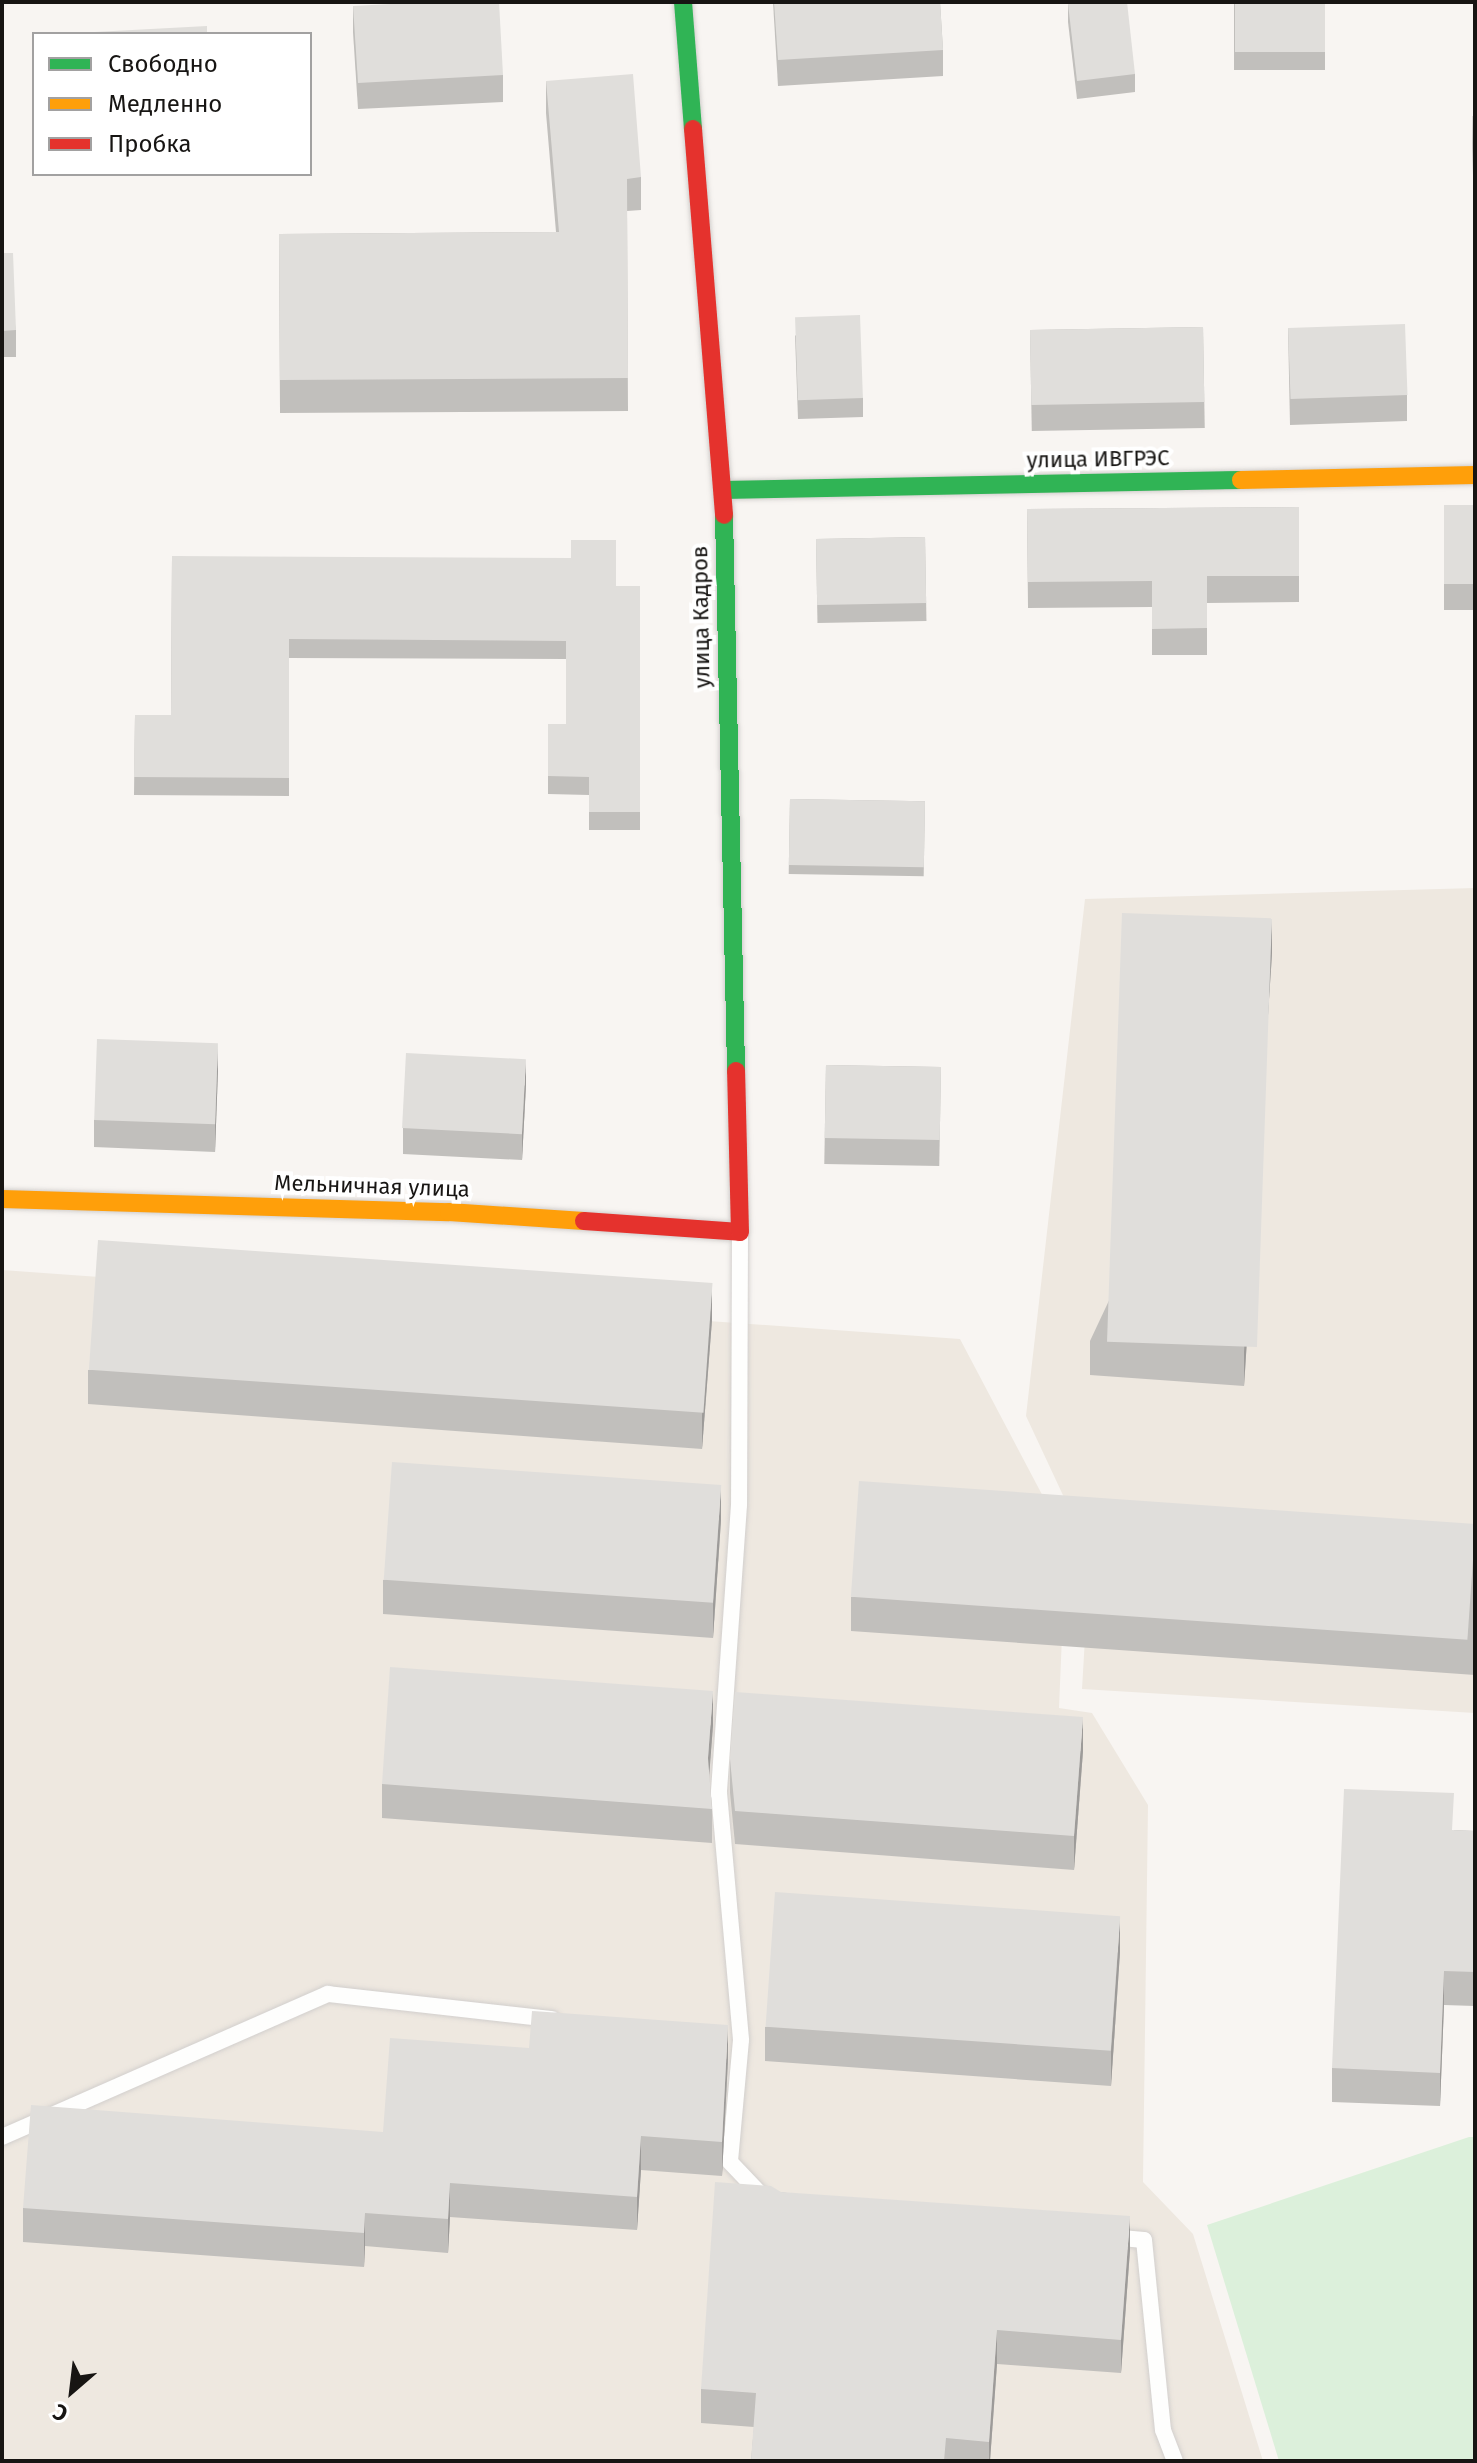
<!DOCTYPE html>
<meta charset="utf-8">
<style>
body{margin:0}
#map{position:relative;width:1477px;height:2463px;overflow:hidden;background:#f8f5f2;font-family:"Fira Sans",sans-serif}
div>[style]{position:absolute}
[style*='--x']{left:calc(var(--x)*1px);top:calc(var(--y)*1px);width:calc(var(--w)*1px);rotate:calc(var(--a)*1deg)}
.built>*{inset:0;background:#eee8e0}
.green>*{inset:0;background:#dcf0db}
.roads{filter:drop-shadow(0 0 2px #d2cfcd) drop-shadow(0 0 2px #d2cfcd)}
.lane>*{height:16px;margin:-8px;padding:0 8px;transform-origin:8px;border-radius:8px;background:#fefefd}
.fast>*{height:18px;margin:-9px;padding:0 9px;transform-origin:9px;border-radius:9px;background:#30b455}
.slow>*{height:18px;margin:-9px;padding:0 9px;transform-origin:9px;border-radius:9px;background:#ff9f0a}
.jam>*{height:18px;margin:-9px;padding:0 9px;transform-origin:9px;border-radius:9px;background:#e5322d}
.wall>*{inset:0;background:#c1bfbc;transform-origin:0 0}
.shaded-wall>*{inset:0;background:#9d9b99}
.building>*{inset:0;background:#e0dedb;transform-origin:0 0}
span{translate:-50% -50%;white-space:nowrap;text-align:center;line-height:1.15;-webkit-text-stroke:8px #fff;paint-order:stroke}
.street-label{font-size:22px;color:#171513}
.frame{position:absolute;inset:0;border:4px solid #171513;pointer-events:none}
.legend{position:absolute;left:32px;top:32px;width:280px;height:144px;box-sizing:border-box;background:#fff;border:2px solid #a2a1a1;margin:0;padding:10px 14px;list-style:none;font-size:24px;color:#171513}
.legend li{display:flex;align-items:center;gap:16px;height:40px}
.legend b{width:40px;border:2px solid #a2a1a1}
.north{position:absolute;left:32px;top:2351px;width:80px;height:80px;-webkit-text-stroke:6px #fff;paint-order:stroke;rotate:208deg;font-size:22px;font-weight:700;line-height:32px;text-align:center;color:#171513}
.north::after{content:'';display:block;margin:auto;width:28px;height:36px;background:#171513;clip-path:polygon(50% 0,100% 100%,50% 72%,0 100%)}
</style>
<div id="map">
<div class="built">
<div style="clip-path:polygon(1475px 888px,1475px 1713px,1082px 1689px,1090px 1553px,1026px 1416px,1085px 899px)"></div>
<div style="clip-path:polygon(2px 1270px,960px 1339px,1066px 1540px,1059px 1708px,1092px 1713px,1148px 1805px,1143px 2182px,1193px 2234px,1263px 2461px,2px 2461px)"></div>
</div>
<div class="green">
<div style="clip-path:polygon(1469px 2137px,1475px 2137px,1475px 2461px,1279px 2461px,1207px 2225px)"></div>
</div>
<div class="roads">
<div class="lane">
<div style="--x:740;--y:1232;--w:273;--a:90.2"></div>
<div style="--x:739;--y:1505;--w:289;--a:94"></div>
<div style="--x:719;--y:1793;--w:248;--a:84.9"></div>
<div style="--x:741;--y:2040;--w:122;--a:95.2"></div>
<div style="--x:730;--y:2162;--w:52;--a:46.5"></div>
<div style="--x:2;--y:2137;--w:356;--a:-23.7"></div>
<div style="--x:328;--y:1994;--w:225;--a:6.4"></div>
<div style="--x:1110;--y:2237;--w:34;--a:5"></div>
<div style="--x:1144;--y:2240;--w:191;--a:84.3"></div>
<div style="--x:1163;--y:2430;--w:33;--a:69"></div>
</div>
<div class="fast">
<div style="--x:683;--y:2;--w:127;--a:85.5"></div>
<div style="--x:723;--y:490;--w:518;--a:-1.11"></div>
<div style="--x:724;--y:515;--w:556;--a:88.76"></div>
</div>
<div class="slow">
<div style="--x:1241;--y:480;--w:234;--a:-1.2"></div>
<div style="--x:2;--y:1199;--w:447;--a:1.7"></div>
<div style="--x:449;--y:1212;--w:135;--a:3.8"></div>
</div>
<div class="jam">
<div style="--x:693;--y:129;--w:387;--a:85.4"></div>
<div style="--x:584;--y:1221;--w:156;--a:4"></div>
<div style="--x:740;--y:1232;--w:161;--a:-91.4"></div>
</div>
</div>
<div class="wall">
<div style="clip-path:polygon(773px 2px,940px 2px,943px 50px,943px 76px,778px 86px)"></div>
<div style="left:1234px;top:2px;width:91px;height:68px"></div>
<div style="clip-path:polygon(1068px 4px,1135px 74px,1135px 92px,1077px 99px,1068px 22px)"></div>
<div style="clip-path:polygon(353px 6px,503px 75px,503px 102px,358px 109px,353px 32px)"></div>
<div style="clip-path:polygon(546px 81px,641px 177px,641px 210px,627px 211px,628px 411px,280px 413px,279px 234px,556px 232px,546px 113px)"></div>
<div style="clip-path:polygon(1472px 116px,1475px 116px,1475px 244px,1472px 142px)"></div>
<div style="clip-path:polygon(2px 253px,16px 330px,16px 357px,2px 357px)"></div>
<div style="left:1203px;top:327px;width:101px;height:173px;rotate:89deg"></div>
<div style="clip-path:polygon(1288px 328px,1407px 395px,1407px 421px,1290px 425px)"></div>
<div style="clip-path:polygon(795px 335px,863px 398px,863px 417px,798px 419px)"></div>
<div style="left:1444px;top:505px;width:31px;height:105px"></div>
<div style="clip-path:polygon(1299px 507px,1299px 602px,1207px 603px,1207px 655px,1152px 655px,1152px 607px,1028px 608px,1027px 509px)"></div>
<div style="left:925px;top:537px;width:84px;height:109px;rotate:89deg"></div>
<div style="clip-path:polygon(172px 556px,616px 586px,640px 586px,640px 830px,589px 830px,589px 795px,548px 794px,548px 724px,566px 724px,566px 659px,289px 658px,289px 796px,134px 795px,135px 715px,171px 715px)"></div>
<div style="left:790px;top:799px;width:135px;height:75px;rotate:1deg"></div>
<div style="clip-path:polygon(1272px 953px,1244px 1386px,1090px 1375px,1090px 1341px)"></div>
<div style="left:826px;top:1065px;width:115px;height:99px;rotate:1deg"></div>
<div style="clip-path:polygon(218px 1070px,215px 1152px,94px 1147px,94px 1120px)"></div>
<div style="clip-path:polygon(526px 1085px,522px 1160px,403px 1154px,403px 1128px)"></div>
<div style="clip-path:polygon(712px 1320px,702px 1449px,88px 1404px,88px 1370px)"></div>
<div style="clip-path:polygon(721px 1520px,713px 1638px,383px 1614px,383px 1580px)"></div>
<div style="clip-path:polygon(1475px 1525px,1475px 1675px,851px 1631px,851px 1597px)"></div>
<div style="clip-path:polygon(713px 1725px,709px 1774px,712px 1809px,712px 1843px,382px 1818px,382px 1784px)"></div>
<div style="clip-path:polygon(1083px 1751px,1074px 1870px,735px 1844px,730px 1793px,730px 1759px)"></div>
<div style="clip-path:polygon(1454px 1830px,1475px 1831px,1475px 2006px,1444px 2005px,1440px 2106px,1332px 2102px,1332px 2068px)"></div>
<div style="clip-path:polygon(1120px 1952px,1111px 2086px,765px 2061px,765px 2027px)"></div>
<div style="clip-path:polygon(529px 2048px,728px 2059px,722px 2176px,641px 2170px,637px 2230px,450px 2217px,448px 2253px,365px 2246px,364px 2267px,23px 2242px,23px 2208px,383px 2132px)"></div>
<div style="clip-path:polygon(781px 2192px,1130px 2250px,1121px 2373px,997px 2364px,990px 2461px,751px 2461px,754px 2427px,701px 2423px,701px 2389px)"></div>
</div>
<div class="shaded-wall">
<div style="clip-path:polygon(1272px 919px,1272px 953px,1244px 1386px,1244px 1352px)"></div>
<div style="clip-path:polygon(218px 1044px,218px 1070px,215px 1152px,215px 1125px)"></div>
<div style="clip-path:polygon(526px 1059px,526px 1085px,522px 1160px,522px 1133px)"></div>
<div style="clip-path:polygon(712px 1286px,712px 1320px,702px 1449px,702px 1416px)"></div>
<div style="clip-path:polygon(721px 1486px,721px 1520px,713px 1638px,713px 1605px)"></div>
<div style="clip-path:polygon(713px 1691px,713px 1725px,708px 1792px,708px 1758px)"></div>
<div style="clip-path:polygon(1083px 1717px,1083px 1751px,1074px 1870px,1074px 1836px)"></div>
<div style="clip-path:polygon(1120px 1918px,1120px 1952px,1111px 2086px,1111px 2052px)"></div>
<div style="clip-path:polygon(1444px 1971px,1444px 2005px,1440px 2106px,1440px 2073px)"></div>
<div style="clip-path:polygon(728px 2025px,728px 2059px,722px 2176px,722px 2142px)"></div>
<div style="clip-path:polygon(641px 2136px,641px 2170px,637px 2230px,637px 2197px)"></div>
<div style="clip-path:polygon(450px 2183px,450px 2217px,448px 2253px,448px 2219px)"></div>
<div style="clip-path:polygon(365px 2213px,365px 2246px,364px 2267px,364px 2233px)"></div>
<div style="clip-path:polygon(1130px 2216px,1130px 2250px,1121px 2373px,1121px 2340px)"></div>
<div style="clip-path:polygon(997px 2330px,997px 2364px,990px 2461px,989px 2461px,989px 2442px)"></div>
</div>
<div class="building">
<div style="clip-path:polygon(428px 2px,499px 2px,503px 75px,358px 83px,353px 6px)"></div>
<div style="clip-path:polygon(774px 2px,940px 2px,943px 50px,778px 60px)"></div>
<div style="clip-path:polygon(1082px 2px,1127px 2px,1135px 74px,1077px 81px,1068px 4px)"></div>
<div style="left:1235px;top:2px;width:90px;height:50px"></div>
<div style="clip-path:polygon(207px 26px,207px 34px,76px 34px,76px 33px)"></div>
<div style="clip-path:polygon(633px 74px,641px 177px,627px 179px,628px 378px,280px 380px,279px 234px,559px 232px,546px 81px)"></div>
<div style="clip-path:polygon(1472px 116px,1475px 116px,1475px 218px)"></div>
<div style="clip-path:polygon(2px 253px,13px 253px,16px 330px,2px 331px)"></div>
<div style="left:860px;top:315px;width:83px;height:65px;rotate:88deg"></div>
<div style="left:1405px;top:324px;width:71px;height:117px;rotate:88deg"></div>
<div style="left:1203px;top:327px;width:75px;height:173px;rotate:89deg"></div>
<div style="left:1444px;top:505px;width:31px;height:79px"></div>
<div style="clip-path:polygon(1299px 507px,1299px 576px,1207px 576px,1207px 628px,1152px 629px,1152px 581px,1028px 582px,1027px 509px)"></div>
<div style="left:925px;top:537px;width:66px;height:109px;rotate:89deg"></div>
<div style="clip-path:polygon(571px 540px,616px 540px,616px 586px,640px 586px,640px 812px,589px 812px,589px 777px,548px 776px,548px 724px,566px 724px,566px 641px,289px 639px,289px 778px,134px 777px,135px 715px,171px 715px,172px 556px,571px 558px)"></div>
<div style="left:790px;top:799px;width:135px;height:66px;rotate:1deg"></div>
<div style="left:1122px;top:913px;width:150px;height:429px;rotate:2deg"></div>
<div style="left:97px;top:1039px;width:121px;height:81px;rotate:2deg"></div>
<div style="left:406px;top:1053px;width:120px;height:75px;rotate:3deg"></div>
<div style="left:826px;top:1065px;width:115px;height:73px;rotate:1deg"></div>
<div style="left:98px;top:1240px;width:616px;height:130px;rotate:4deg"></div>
<div style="left:392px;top:1462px;width:330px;height:118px;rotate:4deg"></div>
<div style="left:859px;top:1481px;width:618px;height:116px;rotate:4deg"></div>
<div style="clip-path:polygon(390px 1667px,713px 1691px,708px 1758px,712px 1809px,382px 1784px)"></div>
<div style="clip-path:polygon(735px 1692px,1083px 1717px,1074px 1836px,735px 1811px,730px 1759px)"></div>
<div style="clip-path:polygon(1344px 1789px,1454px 1793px,1452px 1830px,1475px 1831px,1475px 1972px,1444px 1971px,1440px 2073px,1332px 2068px)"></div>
<div style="left:775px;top:1892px;width:346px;height:135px;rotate:4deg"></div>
<div style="clip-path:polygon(532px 2011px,728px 2025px,722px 2142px,641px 2136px,637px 2197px,450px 2183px,448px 2219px,365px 2213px,364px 2233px,23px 2208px,31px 2105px,383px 2132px,390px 2038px,529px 2048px)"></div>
<div style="clip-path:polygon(715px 2182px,771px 2186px,781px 2192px,1130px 2216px,1121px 2340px,997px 2330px,989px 2442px,946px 2438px,944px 2461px,751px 2461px,756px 2393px,701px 2389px)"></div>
</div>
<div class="street-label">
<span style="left:1098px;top:459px;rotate:-1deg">улица ИВГРЭС</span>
<span style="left:701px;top:617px;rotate:-91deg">улица Кадров</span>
<span style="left:372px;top:1186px;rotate:2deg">Мельничная улица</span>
</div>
<div class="frame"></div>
<ul class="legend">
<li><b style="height:10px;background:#30b455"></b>Свободно</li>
<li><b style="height:10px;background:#ff9f0a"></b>Медленно</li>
<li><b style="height:10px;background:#e5322d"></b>Пробка</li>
</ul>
<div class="north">С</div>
</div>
